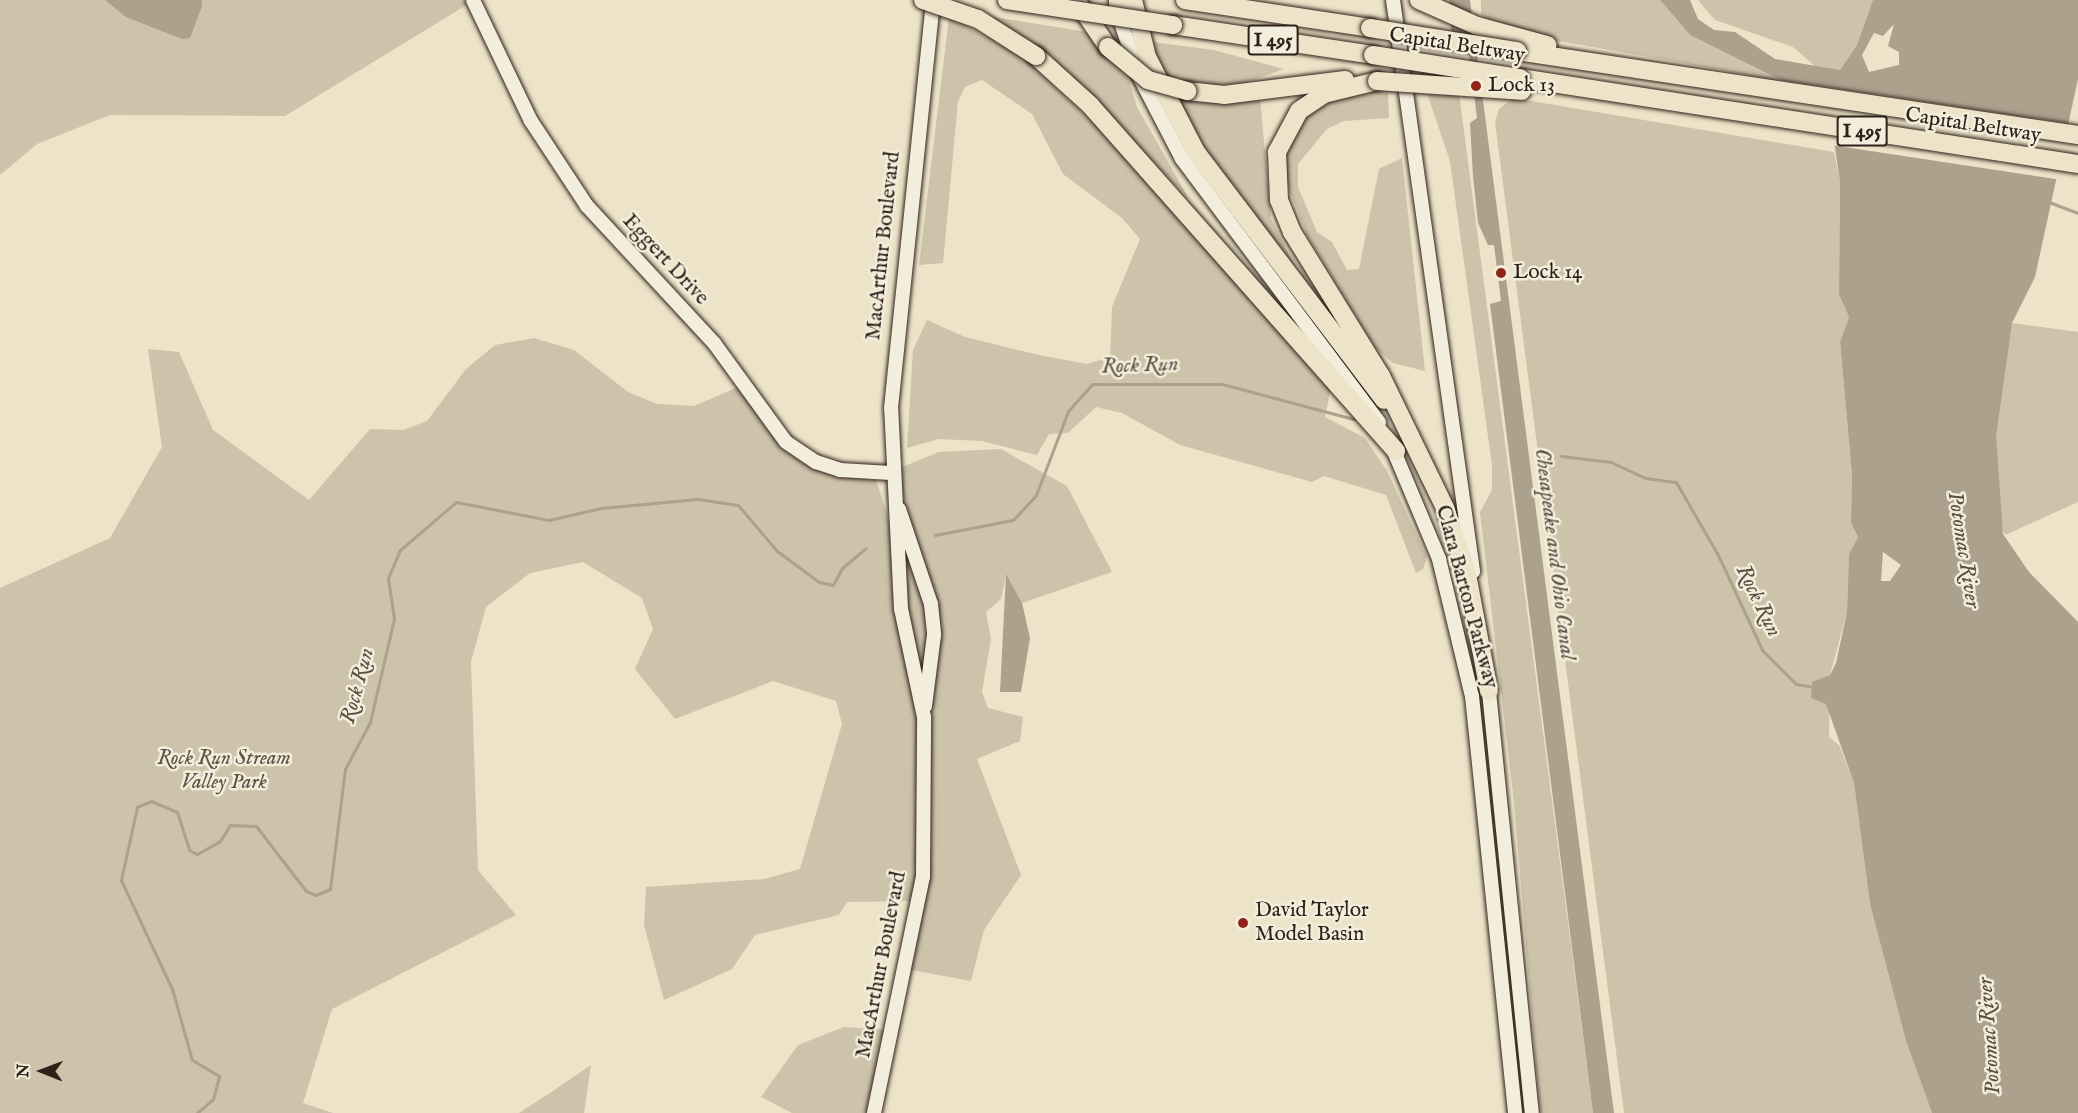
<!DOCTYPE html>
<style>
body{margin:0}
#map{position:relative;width:2078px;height:1113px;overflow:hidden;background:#ede3c8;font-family:"IM FELL English",serif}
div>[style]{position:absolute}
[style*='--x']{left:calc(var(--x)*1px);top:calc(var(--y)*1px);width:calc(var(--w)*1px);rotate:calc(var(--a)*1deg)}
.green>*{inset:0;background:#cdc2aa}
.water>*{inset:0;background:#aca18d}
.pier>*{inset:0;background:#ede3c8}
.stream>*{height:3px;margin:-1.5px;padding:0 1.5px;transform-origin:1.5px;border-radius:1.5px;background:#aca18d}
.roads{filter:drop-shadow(0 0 2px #2f211a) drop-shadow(0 0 2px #2f211a)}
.secondary>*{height:14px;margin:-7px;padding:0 7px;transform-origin:7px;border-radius:7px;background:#f3eddb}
.highway>*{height:18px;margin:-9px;padding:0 9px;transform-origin:9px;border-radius:9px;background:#ede3c8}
.bridges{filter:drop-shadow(0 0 2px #2f211a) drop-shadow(0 0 2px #2f211a)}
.highway-bridge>*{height:18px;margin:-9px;padding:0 9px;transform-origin:9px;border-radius:9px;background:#ede3c8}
.dots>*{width:16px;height:16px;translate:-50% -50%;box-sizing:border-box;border:3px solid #f3eddb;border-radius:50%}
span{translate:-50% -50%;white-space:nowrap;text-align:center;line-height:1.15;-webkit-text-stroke:5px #f3eddb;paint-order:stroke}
.shield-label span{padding:2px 4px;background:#f3eddb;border:2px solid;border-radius:4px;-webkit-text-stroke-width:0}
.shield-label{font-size:20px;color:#2f211a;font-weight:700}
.street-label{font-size:21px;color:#2f211a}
.poi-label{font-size:21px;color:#2f211a}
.left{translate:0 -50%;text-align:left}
.park-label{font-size:21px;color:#5e5145;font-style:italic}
.water-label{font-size:22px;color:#5b4e42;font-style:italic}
.north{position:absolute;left:12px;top:1041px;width:60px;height:60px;-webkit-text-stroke:4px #f3eddb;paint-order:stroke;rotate:271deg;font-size:16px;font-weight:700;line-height:24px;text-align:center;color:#2f211a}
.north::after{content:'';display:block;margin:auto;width:21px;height:27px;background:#2f211a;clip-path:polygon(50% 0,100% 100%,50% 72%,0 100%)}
</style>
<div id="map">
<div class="green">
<div style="clip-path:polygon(0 0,473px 0,473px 1px,285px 116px,110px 115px,37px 144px,0 175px)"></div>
<div style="clip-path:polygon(1481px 0,1660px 0,1690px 35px,1789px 82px,1503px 31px,1481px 14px)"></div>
<div style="clip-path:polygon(1698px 0,1873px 0,1857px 45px,1840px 70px,1818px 69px,1793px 47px,1715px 20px)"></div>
<div style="clip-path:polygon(988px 16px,1087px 32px,1128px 78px,1137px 107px,1189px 199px,1049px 54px)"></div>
<div style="clip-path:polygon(949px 17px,1018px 53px,1097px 126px,1331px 388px,1325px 417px,1365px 438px,1387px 471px,1427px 557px,1423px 569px,1416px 573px,1386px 495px,1324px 476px,1312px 482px,1180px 445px,1122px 413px,1096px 407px,1068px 433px,1049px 434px,1037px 455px,982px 441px,939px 439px,907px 448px,913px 350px,927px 320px,965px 337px,1039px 355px,1087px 364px,1110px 357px,1112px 307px,1140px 239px,1122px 218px,1063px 174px,1032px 114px,982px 80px,965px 87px,958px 101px,943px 263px,919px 265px)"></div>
<div style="clip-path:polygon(1153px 42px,1214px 50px,1284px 69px,1245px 83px,1198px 87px,1162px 78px)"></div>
<div style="clip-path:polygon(1426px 90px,1459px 93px,1593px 1113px,1540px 1113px,1514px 802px,1480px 512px,1492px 490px,1492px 465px,1450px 161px)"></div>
<div style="clip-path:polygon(1369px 91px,1388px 93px,1389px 118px,1344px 121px,1327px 129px,1298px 164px,1298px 187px,1317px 232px,1332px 242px,1347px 270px,1359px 269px,1379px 169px,1402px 158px,1425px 371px,1393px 363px,1375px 348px,1308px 237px,1287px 185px,1286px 154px,1296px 129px,1315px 109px,1340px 96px)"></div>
<div style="clip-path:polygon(1260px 97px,1271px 219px,1296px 268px,1218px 174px,1175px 99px)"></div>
<div style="clip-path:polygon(1513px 98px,1834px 152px,1840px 182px,1839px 293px,1849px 317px,1840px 342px,1852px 475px,1851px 523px,1858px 537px,1849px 554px,1847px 612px,1830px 675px,1829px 737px,1839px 745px,1854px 783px,1870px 904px,1906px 1041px,1932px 1113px,1624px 1113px,1495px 122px,1499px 109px)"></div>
<div style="clip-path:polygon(2004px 322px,2078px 332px,2078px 502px,2005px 535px,1994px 510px,1987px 459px)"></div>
<div style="clip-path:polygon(534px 338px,574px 350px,628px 392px,657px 404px,694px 406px,745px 384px,771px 424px,850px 477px,876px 480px,894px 536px,900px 468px,939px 452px,1001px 449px,1067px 486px,1112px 572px,1022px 603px,1006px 575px,1001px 599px,986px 612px,991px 639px,982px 692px,988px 708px,1023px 717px,1020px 741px,977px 759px,1021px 875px,984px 930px,971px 981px,906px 969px,919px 901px,847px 902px,839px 915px,755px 935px,732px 969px,664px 1000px,644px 925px,646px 887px,764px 879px,800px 869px,842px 724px,836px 701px,773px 681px,675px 719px,635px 669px,653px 629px,642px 598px,583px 562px,530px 573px,486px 607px,471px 662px,478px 870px,516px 915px,332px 1009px,303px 1103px,333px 1113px,0 1113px,0 588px,110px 538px,162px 447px,148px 349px,179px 352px,213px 430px,309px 500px,370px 429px,403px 430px,427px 421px,466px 369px,495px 345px)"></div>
<div style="clip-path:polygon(844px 1027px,893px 1030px,874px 1113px,792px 1113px,761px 1097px,798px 1045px)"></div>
<div style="clip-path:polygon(591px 1065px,584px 1113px,519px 1113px,553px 1091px)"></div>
</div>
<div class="water">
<div style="clip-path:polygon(105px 0,202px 0,202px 6px,190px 38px,182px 39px,126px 17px)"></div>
<div style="clip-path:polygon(1449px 0,1470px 0,1614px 1113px,1593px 1113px,1490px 304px,1501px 301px,1494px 245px,1488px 245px,1478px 223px,1473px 176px,1470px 123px,1477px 118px,1469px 55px,1452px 39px)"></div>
<div style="clip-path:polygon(evenodd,1660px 0,1690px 0,1698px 19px,1714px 30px,1735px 32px,1775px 59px,1840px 70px,1857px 45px,1873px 0,2078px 0,2078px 79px,2035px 277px,2012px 323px,1996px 436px,2003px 534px,2029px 572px,2078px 622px,2078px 1113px,1932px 1113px,1906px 1041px,1870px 904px,1854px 783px,1826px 704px,1811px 698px,1812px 682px,1830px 675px,1836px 663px,1847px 612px,1849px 554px,1858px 537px,1851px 523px,1852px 475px,1840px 342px,1849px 317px,1839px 294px,1840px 182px,1834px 141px,1807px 93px,1690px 35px,1660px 0,1894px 24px,1888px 46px,1899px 52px,1899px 65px,1869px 72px,1862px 55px,1874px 33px,1883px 36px,1894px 24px,1660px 0,1883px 552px,1901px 565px,1890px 581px,1881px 581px,1883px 552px)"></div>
<div style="clip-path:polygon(1006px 574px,1022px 603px,1030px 638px,1021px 692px,1000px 692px)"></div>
</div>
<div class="pier">
<div style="clip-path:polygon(1779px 80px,2071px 124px,2062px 180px,1831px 145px,1805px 95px)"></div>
</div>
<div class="stream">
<div style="--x:2049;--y:202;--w:31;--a:21"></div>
<div style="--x:1561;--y:456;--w:50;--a:6.8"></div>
<div style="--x:1611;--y:462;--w:38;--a:25"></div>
<div style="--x:1646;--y:478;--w:30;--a:8"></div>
<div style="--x:1676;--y:482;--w:84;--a:60.1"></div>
<div style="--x:1718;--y:555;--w:105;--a:65.1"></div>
<div style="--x:1762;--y:650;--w:48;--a:45"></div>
<div style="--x:1796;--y:684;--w:20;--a:9"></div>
<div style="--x:935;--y:535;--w:79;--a:-10.9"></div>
<div style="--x:1013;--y:520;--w:34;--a:-47"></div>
<div style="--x:1036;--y:495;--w:90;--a:-69.1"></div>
<div style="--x:1068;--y:411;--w:36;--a:-48"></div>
<div style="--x:1092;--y:384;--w:130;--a:0"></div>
<div style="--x:1222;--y:384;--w:137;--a:14.9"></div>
<div style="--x:197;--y:1113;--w:21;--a:-41"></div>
<div style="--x:213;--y:1099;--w:24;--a:-75"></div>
<div style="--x:219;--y:1076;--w:31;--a:-149"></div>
<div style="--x:192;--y:1060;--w:74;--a:-105.7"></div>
<div style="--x:172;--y:989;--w:120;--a:-115.1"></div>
<div style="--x:121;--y:880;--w:75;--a:-77.6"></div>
<div style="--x:137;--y:807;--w:15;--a:-23"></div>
<div style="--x:151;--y:801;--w:28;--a:23"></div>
<div style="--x:177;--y:812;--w:40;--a:72"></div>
<div style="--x:189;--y:850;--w:9;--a:27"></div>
<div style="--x:197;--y:854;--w:26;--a:-29"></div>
<div style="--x:220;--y:841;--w:19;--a:-58"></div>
<div style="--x:230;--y:825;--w:26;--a:2"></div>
<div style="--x:256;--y:826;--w:82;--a:52.4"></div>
<div style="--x:306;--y:891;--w:11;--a:22"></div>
<div style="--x:316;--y:895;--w:15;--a:-23"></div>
<div style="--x:330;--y:889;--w:121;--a:-82.9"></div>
<div style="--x:345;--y:769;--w:53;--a:-62"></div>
<div style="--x:370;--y:722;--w:106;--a:-76.9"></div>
<div style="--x:394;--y:619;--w:41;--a:-98.3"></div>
<div style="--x:388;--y:578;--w:30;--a:-67"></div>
<div style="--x:400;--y:550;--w:74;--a:-40.6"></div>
<div style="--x:456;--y:502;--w:95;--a:11"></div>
<div style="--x:549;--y:520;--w:53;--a:-13"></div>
<div style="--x:601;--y:508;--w:97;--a:-5.3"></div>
<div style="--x:698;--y:499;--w:40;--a:8.5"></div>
<div style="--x:738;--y:505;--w:60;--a:49.7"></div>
<div style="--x:777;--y:551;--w:52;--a:36.4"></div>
<div style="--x:819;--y:582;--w:14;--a:12"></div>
<div style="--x:833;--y:585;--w:19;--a:-62"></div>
<div style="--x:842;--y:568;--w:31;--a:-40"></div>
</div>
<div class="roads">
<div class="secondary">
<div style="--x:473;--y:0;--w:134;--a:64.4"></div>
<div style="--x:531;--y:121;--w:102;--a:56.6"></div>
<div style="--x:587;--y:206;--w:187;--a:47.2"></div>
<div style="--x:714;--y:343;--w:122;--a:54"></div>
<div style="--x:786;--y:442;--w:36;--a:34"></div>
<div style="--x:816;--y:462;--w:25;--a:18"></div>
<div style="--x:840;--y:470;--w:51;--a:3.4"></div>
<div style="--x:1393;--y:0;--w:577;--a:82.02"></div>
<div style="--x:1117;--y:11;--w:69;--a:71.3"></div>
<div style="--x:1139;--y:76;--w:93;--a:62.6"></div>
<div style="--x:1182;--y:159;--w:329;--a:53.2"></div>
<div style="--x:1391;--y:444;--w:125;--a:67.3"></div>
<div style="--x:1439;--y:559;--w:141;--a:76.5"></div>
<div style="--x:1472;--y:696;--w:419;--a:84.1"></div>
<div style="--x:899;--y:509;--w:100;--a:71.4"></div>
<div style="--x:931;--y:604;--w:31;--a:84"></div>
<div style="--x:934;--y:635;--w:72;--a:97.2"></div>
<div style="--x:1488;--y:682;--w:433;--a:84.2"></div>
<div style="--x:874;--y:1113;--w:241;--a:-78.3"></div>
<div style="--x:923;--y:877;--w:160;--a:-89.6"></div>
<div style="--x:924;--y:717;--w:110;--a:-102"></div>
<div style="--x:901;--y:609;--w:201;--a:-92.8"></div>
<div style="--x:891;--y:408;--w:410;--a:-84.1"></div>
</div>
<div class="highway">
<div style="--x:1076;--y:0;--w:57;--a:55.8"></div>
<div style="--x:1133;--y:0;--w:59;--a:76.2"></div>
<div style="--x:1147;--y:57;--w:107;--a:62.7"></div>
<div style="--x:1196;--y:152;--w:311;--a:52.8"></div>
<div style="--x:1185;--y:0;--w:187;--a:8.6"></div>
<div style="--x:1419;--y:0;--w:64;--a:24.1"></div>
<div style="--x:1477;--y:26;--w:73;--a:15.2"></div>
<div style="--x:1118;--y:13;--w:13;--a:-90"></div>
<div style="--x:1173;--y:25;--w:202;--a:8.5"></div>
<div style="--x:1517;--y:51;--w:567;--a:8.52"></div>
<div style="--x:1036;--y:56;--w:73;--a:42.2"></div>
<div style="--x:1090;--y:105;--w:462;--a:48.5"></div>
<div style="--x:1520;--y:78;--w:565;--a:8.76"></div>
<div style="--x:1377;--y:81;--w:55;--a:166.2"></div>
<div style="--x:1324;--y:94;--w:30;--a:146"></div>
<div style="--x:1299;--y:111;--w:47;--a:118.2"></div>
<div style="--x:1277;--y:152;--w:48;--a:87.6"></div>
<div style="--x:1279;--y:200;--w:35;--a:68"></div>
<div style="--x:1292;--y:232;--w:169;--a:58.3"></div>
<div style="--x:1381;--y:376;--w:147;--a:64.1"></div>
<div style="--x:1445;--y:508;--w:70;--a:71.6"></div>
<div style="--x:1467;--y:574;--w:119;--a:79.4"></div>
<div style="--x:1187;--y:91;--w:37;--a:6"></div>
<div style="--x:1224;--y:95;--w:122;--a:-7.1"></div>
</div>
</div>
<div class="bridges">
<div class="highway-bridge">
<div style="--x:923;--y:0;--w:58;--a:19.1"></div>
<div style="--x:978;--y:19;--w:69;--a:32.5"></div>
<div style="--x:1007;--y:0;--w:168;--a:8.6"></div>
<div style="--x:1370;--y:28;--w:149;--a:8.9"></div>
<div style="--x:1108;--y:47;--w:52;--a:39.5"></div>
<div style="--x:1148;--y:80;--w:41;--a:15.8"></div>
<div style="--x:1373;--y:55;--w:149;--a:8.9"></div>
<div style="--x:1377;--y:81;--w:145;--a:3.9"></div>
</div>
</div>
<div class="dots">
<div style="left:1476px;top:86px;background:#8f2418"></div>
<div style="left:1501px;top:273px;background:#8f2418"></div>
<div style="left:1243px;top:923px;background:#8f2418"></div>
</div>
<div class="shield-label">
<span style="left:1273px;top:40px">I 495</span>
<span style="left:1862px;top:131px">I 495</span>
</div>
<div class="street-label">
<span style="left:1457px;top:46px;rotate:9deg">Capital Beltway</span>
<span style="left:1973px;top:126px;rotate:9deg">Capital Beltway</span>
<span style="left:884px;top:246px;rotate:-84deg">MacArthur Boulevard</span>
<span style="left:665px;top:260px;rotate:47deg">Eggert Drive</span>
<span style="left:1466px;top:597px;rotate:75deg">Clara Barton Parkway</span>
<span style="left:882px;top:965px;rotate:-79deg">MacArthur Boulevard</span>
</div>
<div class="poi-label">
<span class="left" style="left:1488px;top:86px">Lock 13</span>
<span class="left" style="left:1513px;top:273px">Lock 14</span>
<span class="left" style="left:1255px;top:923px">David Taylor<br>Model Basin</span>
</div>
<div class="park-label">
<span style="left:224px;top:771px">Rock Run Stream<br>Valley Park</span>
</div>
<div class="water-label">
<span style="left:1140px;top:366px;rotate:-2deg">Rock Run</span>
<span style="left:1963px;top:550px;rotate:81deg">Potomac River</span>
<span style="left:1554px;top:554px;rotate:83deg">Chesapeake and Ohio Canal</span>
<span style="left:1758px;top:601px;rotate:64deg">Rock Run</span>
<span style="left:358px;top:686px;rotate:-75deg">Rock Run</span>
<span style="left:1990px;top:1036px;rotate:-94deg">Potomac River</span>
</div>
<div class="north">N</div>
</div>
